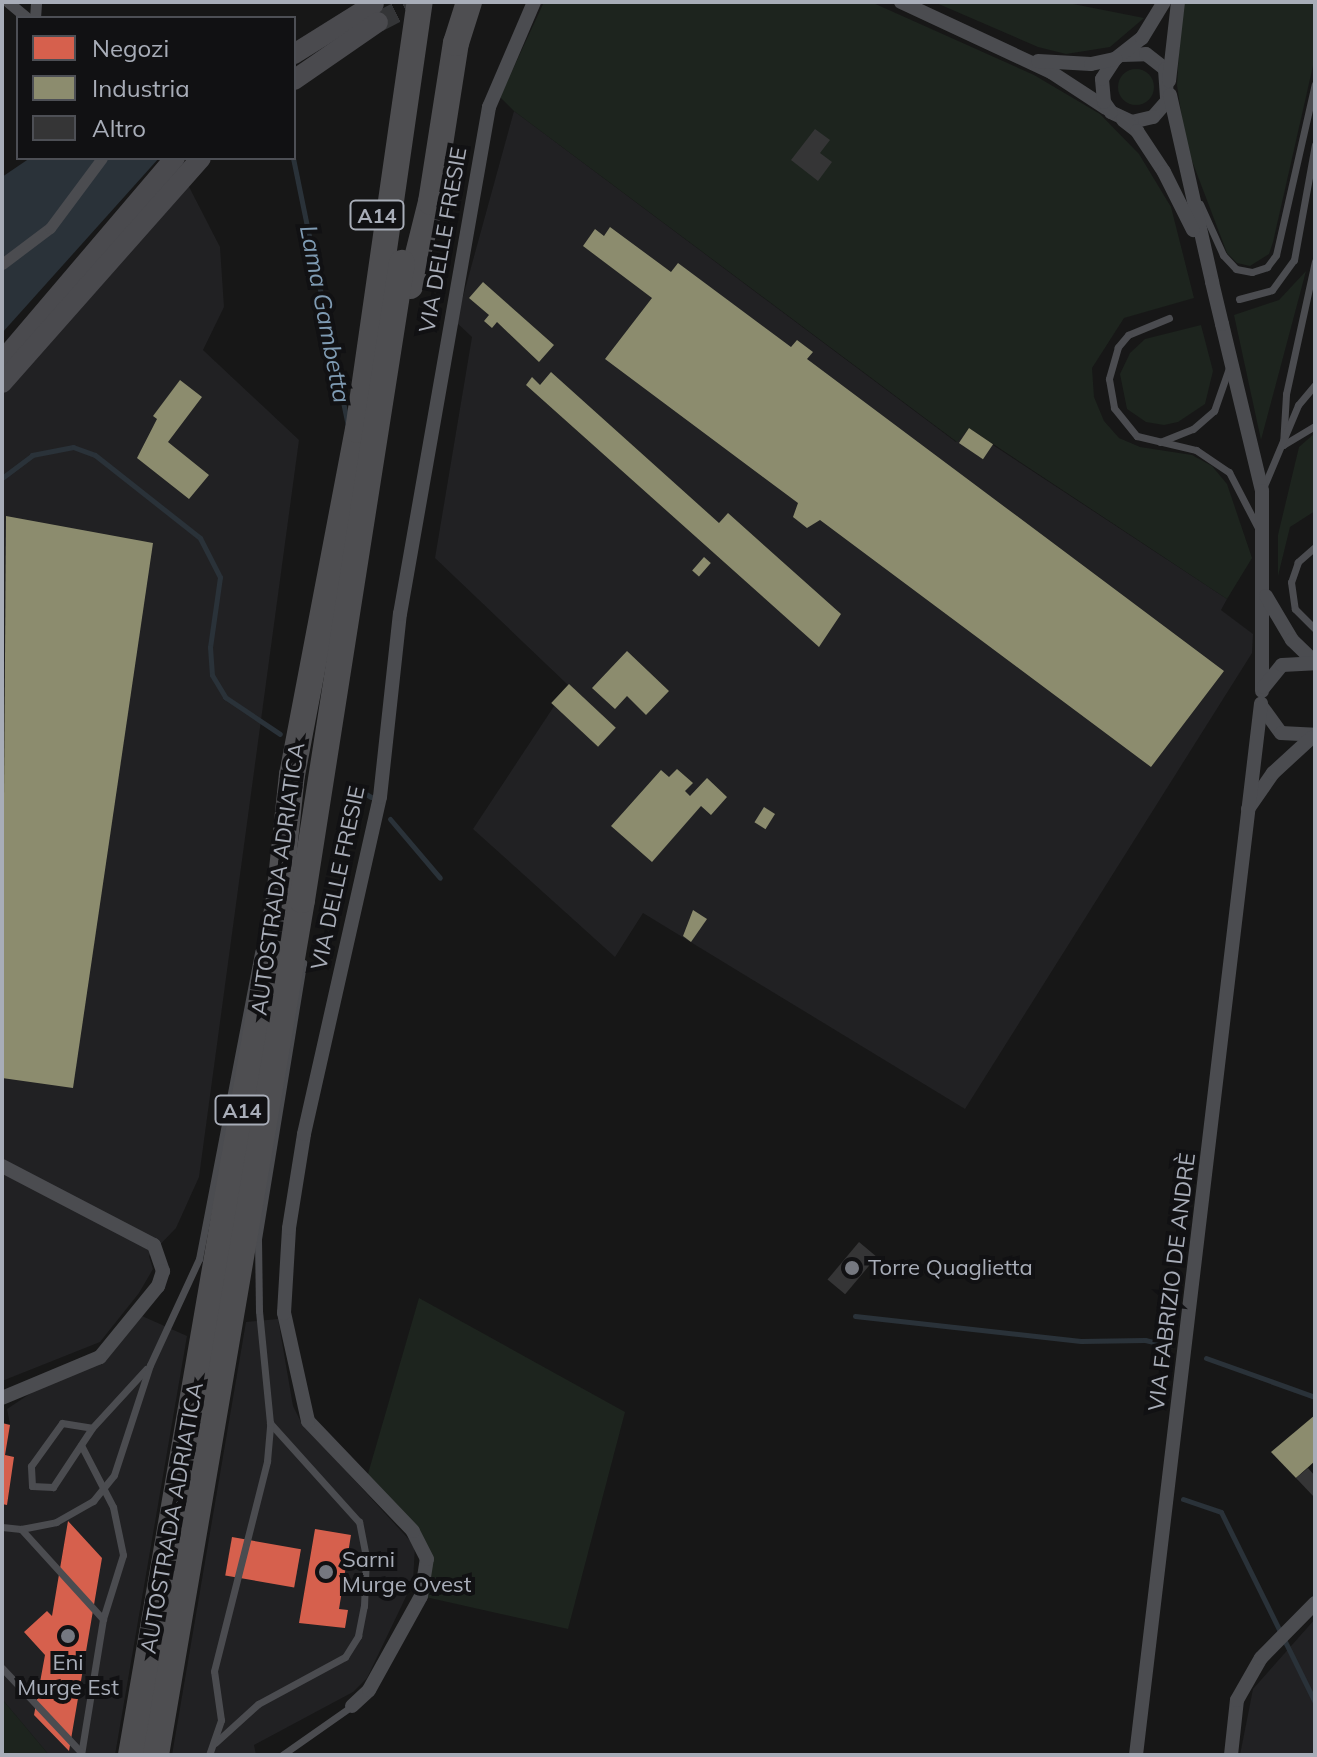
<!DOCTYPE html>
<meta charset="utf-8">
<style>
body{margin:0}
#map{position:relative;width:1317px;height:1757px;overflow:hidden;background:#171717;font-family:Mulish,sans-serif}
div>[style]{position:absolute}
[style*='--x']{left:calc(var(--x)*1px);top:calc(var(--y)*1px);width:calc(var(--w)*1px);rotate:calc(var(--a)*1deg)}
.built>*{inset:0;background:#212123}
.green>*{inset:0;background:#1d241e}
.round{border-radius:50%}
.water>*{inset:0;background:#2a3239}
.shops>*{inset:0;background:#d6604d;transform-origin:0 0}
.industry>*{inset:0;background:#8c8c6e;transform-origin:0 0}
.stream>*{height:5px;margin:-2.5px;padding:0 2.5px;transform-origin:2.5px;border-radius:2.5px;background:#2a3239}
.building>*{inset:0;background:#353536;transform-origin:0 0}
.secondary-tunnel>*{height:20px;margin-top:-10px;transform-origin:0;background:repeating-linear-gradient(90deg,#343537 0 20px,transparent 0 30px)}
.service>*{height:7px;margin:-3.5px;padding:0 3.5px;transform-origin:3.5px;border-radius:3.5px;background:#4b4c50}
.pedestrian>*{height:11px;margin:-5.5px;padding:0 5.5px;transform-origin:5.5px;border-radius:5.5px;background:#4b4c50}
.minor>*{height:14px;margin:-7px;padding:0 7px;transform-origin:7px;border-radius:7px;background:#4b4c50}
.secondary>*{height:20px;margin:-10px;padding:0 10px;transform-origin:10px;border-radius:10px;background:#4a4a4e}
.motorway>*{height:26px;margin:-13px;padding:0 13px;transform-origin:13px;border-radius:13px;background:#4e4e51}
.minor-bridge>*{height:14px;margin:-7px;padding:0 7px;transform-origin:7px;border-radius:7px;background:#4b4c50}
.dots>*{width:22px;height:22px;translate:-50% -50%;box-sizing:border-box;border:4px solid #111113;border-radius:50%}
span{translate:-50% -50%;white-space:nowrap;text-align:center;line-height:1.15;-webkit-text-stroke:8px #111113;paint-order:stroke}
.shield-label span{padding:2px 6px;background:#111113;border:2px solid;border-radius:6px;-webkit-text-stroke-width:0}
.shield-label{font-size:20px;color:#a8adb8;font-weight:700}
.street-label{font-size:22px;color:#a8adb8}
.poi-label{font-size:22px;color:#a8adb8}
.left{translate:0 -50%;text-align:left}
.water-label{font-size:24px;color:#7f9bb3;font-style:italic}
.frame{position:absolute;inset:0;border:4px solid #a8adb8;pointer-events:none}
.legend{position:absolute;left:16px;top:16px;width:280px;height:144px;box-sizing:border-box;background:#111113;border:2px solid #4d4f55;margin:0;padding:10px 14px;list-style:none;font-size:24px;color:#a8adb8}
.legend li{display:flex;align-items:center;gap:16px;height:40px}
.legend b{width:40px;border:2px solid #4d4f55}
</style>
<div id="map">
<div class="built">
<div style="clip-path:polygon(514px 111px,956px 442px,967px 428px,1227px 599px,1221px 610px,1253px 634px,1252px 653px,965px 1109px,643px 913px,615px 957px,473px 829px,568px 685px,435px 558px,472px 337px,456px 322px)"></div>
<div style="clip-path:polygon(184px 177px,220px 247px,224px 307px,203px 350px,299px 440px,199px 1177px,176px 1228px,149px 1256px,153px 1269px,139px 1293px,100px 1342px,2px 1381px,2px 392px)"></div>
<div style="clip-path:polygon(142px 1316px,187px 1336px,115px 1755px,49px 1755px,2px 1699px,2px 1423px,10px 1424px,7px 1409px,34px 1391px,104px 1362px)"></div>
<div style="clip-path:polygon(278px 1319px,293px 1406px,301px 1422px,415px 1546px,413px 1582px,367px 1678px,353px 1692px,254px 1745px,256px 1755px,172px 1755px,246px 1322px)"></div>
<div style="clip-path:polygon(1315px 1619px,1315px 1755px,1240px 1755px,1253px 1689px)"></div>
</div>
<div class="green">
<div style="clip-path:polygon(544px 2px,871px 2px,1034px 75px,1100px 114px,1139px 154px,1171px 207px,1194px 298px,1124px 318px,1092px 368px,1094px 397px,1104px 421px,1119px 438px,1140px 447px,1192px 455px,1212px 466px,1227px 484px,1252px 558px,1227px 599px,969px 428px,957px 442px,514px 111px,500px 97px)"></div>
<div style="clip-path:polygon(934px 2px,1063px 2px,1144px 18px,1110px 47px,1066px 54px,1038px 47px)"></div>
<div style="clip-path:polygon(1182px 2px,1315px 2px,1315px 57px,1273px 242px,1269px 254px,1250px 266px,1237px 263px,1227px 253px,1186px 145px,1177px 85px)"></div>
<div class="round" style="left:1118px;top:69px;width:36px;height:36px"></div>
<div style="clip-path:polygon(1306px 271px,1261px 440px,1234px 315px,1279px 300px)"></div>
<div style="clip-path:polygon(1201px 325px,1213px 371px,1205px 404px,1178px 422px,1164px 425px,1146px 422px,1127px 409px,1120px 374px,1130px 353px,1145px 339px)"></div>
<div style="clip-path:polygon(1315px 433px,1315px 511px,1290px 527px,1278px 576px,1278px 535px,1299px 447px)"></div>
<div style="clip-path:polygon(419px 1298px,625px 1412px,568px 1629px,421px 1596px,423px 1546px,365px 1484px)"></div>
<div style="clip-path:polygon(2px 1699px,49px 1755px,2px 1755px)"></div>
</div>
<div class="water">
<div style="clip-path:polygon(30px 158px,159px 158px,2px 333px,2px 177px)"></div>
</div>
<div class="shops">
<div style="clip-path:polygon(2px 1423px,10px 1425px,5px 1455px,14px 1457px,7px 1505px,2px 1504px)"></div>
<div style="clip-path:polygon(68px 1521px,102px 1558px,69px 1751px,34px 1715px,45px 1655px,24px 1632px,47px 1611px,52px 1616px)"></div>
<div style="clip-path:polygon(315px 1529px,351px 1535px,339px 1609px,348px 1610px,345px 1628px,299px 1623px)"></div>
<div style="left:232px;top:1537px;width:70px;height:39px;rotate:10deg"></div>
</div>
<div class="industry">
<div style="clip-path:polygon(610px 227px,671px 272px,678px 263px,791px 347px,797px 340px,813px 352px,807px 359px,1224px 671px,1151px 767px,820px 520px,807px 528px,793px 517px,798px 503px,605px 359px,652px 298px,583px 246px,595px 229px,604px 236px)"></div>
<div style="clip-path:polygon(483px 282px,554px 345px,539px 362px,497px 322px,492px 328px,484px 321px,489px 315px,469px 298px)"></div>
<div style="clip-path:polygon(551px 372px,719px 523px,728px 513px,841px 614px,819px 647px,526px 385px,532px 377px,540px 385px)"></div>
<div style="clip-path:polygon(180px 380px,202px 397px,168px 442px,209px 475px,189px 499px,137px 458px,157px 419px,153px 416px)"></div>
<div style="left:969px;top:428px;width:29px;height:18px;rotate:34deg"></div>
<div style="clip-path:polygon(6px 516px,153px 543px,73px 1088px,2px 1078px)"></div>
<div style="left:704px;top:557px;width:9px;height:18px;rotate:41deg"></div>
<div style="clip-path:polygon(627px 651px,669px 691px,646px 715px,627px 696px,615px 709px,592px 688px)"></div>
<div style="left:569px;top:684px;width:64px;height:26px;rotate:43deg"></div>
<div style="clip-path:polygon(677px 769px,693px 783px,685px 791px,690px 796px,707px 778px,727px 797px,711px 815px,701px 806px,652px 862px,611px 826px,661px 770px,669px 777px)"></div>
<div style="left:764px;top:807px;width:13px;height:18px;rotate:32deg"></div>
<div style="clip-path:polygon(693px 910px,707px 919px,691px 942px,683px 936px)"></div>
<div style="clip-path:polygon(1315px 1415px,1315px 1461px,1296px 1478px,1271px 1452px)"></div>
</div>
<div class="stream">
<div style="--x:293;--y:158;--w:274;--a:78.4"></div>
<div style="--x:2;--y:478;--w:38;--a:-37"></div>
<div style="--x:32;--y:455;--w:42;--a:-11"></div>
<div style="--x:73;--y:447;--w:23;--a:20"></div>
<div style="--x:95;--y:455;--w:134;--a:38.3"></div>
<div style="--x:200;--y:538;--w:44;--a:62.9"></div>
<div style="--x:220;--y:577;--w:71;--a:98.1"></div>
<div style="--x:210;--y:647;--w:28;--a:86"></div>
<div style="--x:212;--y:675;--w:26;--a:59"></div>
<div style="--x:225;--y:697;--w:66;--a:33.9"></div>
<div style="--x:352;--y:786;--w:22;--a:30"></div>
<div style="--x:390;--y:819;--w:77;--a:49.7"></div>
<div style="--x:855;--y:1316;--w:227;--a:6.3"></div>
<div style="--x:1081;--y:1341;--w:64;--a:-0.9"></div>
<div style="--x:1145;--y:1340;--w:26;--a:13"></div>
<div style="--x:1206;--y:1358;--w:116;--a:19.7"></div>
<div style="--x:1183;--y:1499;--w:40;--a:18.9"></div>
<div style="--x:1221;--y:1512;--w:212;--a:63.7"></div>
</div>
<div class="building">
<div style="clip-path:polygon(815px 129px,830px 140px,820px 153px,832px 162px,818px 181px,791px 160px)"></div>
<div style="left:859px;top:1242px;width:23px;height:49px;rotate:40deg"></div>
<div style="clip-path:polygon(1308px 1468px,1315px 1476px,1315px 1498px,1296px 1478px)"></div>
</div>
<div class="secondary-tunnel">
<div style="--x:378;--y:22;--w:44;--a:-27.1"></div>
</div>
<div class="service">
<div style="--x:1200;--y:204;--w:56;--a:65.7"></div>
<div style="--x:1223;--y:255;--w:19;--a:47"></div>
<div style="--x:1236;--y:269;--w:16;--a:11"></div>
<div style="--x:1252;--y:272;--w:16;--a:-18"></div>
<div style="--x:1267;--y:267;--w:15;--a:-53"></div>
<div style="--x:1276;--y:255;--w:175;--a:-77.2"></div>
<div style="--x:1239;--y:299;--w:34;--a:-15"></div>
<div style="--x:1272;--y:290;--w:37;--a:-54"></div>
<div style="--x:1294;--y:260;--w:117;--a:-79.7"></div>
<div style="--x:1169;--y:318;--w:44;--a:157.5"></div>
<div style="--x:1128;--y:335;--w:16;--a:130"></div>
<div style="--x:1118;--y:347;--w:33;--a:106"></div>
<div style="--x:1109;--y:379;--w:29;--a:80"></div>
<div style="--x:1114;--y:408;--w:36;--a:51"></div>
<div style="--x:1137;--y:436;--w:61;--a:13.3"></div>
<div style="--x:1196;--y:450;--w:40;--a:34"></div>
<div style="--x:1229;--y:472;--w:63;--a:62.6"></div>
<div style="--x:1160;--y:442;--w:35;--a:-22"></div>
<div style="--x:1193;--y:429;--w:28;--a:-41"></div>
<div style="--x:1214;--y:411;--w:49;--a:-70.8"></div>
<div style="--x:1283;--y:445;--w:51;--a:-86.6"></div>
<div style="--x:1286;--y:394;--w:136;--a:-77.7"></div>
<div style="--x:1283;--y:445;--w:37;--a:-31"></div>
<div style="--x:1264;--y:486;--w:88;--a:-67.2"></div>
<div style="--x:1298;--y:405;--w:26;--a:-50"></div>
<div style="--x:1315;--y:547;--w:23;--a:139"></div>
<div style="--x:1298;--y:562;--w:21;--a:109"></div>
<div style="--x:1291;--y:582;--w:27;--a:82"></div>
<div style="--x:1295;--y:609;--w:28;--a:45"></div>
<div style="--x:62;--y:1423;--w:30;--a:9"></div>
<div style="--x:92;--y:1428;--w:71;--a:123.5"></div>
<div style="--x:53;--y:1487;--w:21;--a:-177"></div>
<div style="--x:32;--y:1486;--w:20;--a:-93"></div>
<div style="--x:31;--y:1466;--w:53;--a:-54.2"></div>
<div style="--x:92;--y:1428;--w:80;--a:-47.5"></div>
<div style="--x:81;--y:1445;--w:70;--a:62.7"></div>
<div style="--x:113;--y:1507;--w:49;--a:78.2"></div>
<div style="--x:123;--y:1555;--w:67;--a:107.4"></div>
<div style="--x:103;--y:1619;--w:138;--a:99.2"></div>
<div style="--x:2;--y:1527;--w:19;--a:6"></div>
<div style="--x:21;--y:1529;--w:36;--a:-11"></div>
<div style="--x:56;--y:1522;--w:43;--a:-29.6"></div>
<div style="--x:93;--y:1501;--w:33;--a:-51"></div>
<div style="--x:114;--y:1475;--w:116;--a:-71.9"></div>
<div style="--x:150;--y:1365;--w:117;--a:-65.2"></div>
<div style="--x:199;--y:1259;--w:313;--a:-79.1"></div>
<div style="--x:21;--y:1529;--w:122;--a:47.7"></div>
<div style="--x:2;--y:1668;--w:115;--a:46.8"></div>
<div style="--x:215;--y:1743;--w:58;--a:-42.2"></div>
<div style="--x:258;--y:1704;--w:99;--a:-28.4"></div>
<div style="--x:345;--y:1657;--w:25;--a:-58"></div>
<div style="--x:358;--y:1636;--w:31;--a:-79"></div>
<div style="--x:364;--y:1606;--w:49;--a:-87.7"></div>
<div style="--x:366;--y:1557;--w:36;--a:-101"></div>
<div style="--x:359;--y:1522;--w:133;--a:-132"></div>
<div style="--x:209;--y:1755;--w:37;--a:-71"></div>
<div style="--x:221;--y:1720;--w:49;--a:-98.1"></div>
<div style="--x:214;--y:1671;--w:217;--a:-75.8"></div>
<div style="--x:267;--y:1461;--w:38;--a:-85"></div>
<div style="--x:270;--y:1423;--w:113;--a:-95.6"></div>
<div style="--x:259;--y:1311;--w:72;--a:-90.8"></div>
<div style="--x:258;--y:1239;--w:280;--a:-80.7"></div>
<div style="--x:282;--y:1755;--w:85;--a:-35"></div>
</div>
<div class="pedestrian">
<div style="--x:8;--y:2;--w:25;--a:40"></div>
<div style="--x:35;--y:18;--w:16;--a:-86"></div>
<div style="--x:2;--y:264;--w:60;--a:-36.9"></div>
<div style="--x:50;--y:228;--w:87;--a:-53.4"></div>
</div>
<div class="minor">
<div style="--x:901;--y:2;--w:166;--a:25"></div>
<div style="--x:1051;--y:72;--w:66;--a:33.2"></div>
<div style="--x:1122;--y:55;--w:24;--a:-2"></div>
<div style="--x:1146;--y:54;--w:24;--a:38"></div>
<div style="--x:1165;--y:69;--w:32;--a:86"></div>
<div style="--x:1167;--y:101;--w:21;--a:131"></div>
<div style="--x:1153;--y:117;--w:22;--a:167"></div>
<div style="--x:1132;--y:122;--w:23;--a:-155"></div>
<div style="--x:1111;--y:112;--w:12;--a:-125"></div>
<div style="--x:1104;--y:102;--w:23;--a:-95"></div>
<div style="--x:1102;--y:79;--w:24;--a:-57"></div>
<div style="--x:1115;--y:59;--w:34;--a:-38"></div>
<div style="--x:1142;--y:38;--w:42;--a:-58.6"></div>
<div style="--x:1038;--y:61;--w:53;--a:3.2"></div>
<div style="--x:1091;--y:64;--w:25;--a:-12"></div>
<div style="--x:1169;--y:81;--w:80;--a:-83.5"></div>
<div style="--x:1170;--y:95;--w:192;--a:77.3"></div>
<div style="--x:1123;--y:120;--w:18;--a:38"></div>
<div style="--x:1137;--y:131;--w:49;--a:56.6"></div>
<div style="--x:1164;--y:172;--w:65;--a:63.4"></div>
<div style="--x:1222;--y:324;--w:172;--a:76.5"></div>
<div style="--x:1262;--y:491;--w:200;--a:90"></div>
<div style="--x:1266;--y:596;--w:51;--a:59.4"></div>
<div style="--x:1292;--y:640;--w:32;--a:44"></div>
<div style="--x:1264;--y:687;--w:28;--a:-51"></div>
<div style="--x:1282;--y:665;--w:33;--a:-3"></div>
<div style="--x:1262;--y:707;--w:32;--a:54"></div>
<div style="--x:1281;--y:733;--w:34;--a:3"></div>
<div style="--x:1248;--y:809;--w:44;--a:-55.2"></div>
<div style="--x:1273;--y:773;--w:52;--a:-42.6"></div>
<div style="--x:2;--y:1166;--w:171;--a:27.5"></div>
<div style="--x:154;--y:1245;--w:28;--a:71"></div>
<div style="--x:163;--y:1271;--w:16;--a:108"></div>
<div style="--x:158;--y:1286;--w:92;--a:129.2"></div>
<div style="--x:100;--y:1357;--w:106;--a:157.3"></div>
<div style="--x:352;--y:1706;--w:23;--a:-43"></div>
<div style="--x:369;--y:1690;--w:107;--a:-61"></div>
<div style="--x:421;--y:1596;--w:37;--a:-81"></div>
<div style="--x:427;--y:1559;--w:31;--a:-117"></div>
<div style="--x:413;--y:1531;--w:152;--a:-133.7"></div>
<div style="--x:308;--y:1421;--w:111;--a:-102.5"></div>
<div style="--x:284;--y:1313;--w:85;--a:-86.6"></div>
<div style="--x:289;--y:1228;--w:95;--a:-80.9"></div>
<div style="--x:304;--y:1134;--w:345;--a:-77.3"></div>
<div style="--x:380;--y:797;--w:184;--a:-83.8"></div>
<div style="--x:400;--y:614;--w:515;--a:-80.04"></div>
<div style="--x:489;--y:107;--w:114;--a:-66.8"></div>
<div style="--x:1136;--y:1755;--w:1059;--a:-83.22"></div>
<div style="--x:1231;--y:1755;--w:55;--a:-83.8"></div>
<div style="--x:1237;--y:1700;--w:48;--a:-60.3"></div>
<div style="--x:1261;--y:1658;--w:77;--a:-45.5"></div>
</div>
<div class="secondary">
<div style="--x:294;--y:54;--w:94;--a:-32"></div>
<div style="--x:294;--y:80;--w:102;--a:-34.6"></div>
<div style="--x:2;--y:361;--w:267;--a:-49.6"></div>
<div style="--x:2;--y:383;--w:300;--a:-48.5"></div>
</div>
<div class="motorway">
<div style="--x:410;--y:286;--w:87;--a:-76"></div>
<div style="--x:431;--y:202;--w:161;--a:-81.1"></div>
<div style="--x:456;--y:43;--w:43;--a:-72.4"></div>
<div style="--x:131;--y:1755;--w:870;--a:-80.2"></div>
<div style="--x:279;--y:898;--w:124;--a:-84"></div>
<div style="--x:292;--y:775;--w:351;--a:-79.2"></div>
<div style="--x:358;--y:430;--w:432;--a:-81.8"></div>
<div style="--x:156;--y:1755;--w:867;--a:-80.31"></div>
<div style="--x:302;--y:900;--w:645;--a:-81.08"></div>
</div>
<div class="minor-bridge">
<div style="--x:1212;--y:282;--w:43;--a:76.6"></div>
</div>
<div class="dots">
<div style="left:852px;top:1268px;background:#757880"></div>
<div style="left:326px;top:1572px;background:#757880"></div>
<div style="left:68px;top:1636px;background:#757880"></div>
</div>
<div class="shield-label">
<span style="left:377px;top:215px">A14</span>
<span style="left:242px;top:1110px">A14</span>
</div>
<div class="street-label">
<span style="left:443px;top:240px;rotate:-80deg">VIA DELLE FRESIE</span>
<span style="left:338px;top:878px;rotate:-78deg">VIA DELLE FRESIE</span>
<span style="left:278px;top:879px;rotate:-82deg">AUTOSTRADA ADRIATICA</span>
<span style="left:1172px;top:1282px;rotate:-83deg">VIA FABRIZIO DE ANDRÈ</span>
<span style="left:172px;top:1518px;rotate:-80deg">AUTOSTRADA ADRIATICA</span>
</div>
<div class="poi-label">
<span class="left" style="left:868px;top:1268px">Torre Quaglietta</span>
<span class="left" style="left:342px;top:1572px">Sarni<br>Murge Ovest</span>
<span style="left:68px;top:1675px">Eni<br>Murge Est</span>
</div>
<div class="water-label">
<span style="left:325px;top:314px;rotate:79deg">Lama Gambetta</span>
</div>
<div class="frame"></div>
<ul class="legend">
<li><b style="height:22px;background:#d6604d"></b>Negozi</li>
<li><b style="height:22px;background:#8c8c6e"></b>Industria</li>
<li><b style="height:22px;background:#353536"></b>Altro</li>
</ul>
</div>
